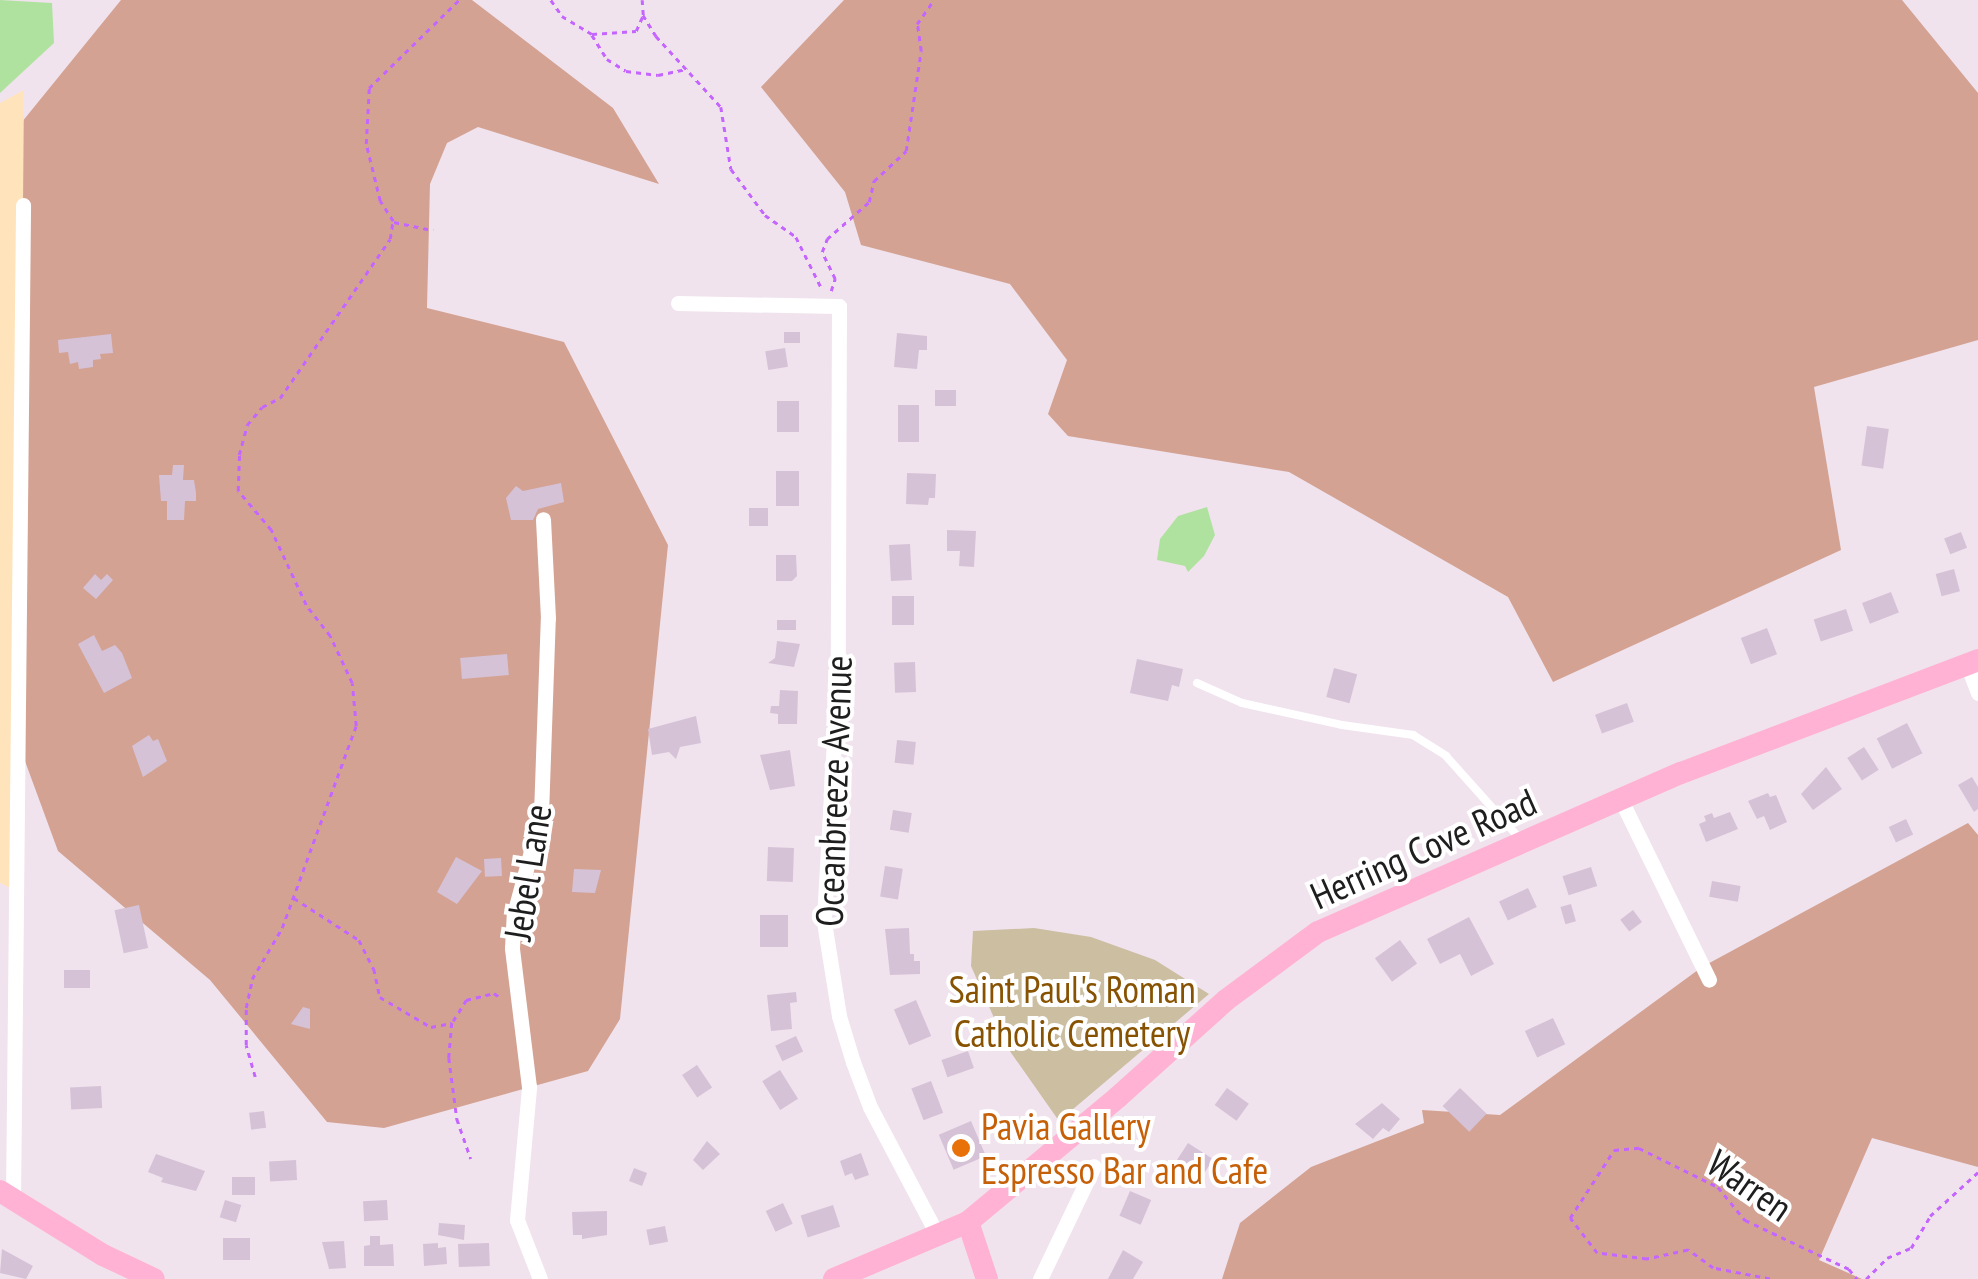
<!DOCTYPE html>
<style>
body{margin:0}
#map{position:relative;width:1978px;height:1279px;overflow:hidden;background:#f0e3ed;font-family:"PT Sans Narrow",sans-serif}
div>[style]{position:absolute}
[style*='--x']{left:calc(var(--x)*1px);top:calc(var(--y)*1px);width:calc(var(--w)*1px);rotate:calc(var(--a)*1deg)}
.forest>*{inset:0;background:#d3a293}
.cemetery>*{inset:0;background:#cbbea1}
.park>*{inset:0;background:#ffe4bb}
.water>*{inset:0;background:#b0e29f}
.building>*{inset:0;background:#d6c2d7;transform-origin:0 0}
.path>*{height:2.5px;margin-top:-1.25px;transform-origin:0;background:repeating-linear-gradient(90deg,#c565ff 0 5px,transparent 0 10px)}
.lane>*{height:8px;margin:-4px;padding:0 4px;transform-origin:4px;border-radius:4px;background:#fff}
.street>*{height:15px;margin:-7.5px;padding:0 7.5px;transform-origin:7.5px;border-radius:7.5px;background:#fff}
.secondary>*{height:22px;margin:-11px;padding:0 11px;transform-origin:11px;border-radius:11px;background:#ffb2d3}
.dots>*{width:28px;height:28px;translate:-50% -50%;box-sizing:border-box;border:5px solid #fff;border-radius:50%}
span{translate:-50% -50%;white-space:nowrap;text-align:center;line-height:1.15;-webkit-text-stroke:8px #fff;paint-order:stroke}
.street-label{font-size:38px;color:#1e1e1e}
.park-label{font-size:38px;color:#875201}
.food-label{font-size:38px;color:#c56008}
.left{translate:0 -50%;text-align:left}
</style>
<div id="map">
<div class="forest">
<div style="clip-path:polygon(121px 0,472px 0,613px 108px,659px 184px,478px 127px,447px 143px,430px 184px,427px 308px,564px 342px,668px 545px,620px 1019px,588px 1071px,384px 1128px,327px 1122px,210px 980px,58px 851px,0 693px,0 149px)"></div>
<div style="clip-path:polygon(844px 0,1902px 0,1978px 93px,1978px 340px,1814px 387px,1841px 550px,1553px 682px,1508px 597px,1289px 472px,1068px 436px,1048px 414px,1067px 360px,1010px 284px,861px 245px,845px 192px,761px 87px)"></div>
<div style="clip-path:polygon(1968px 823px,1978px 835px,1978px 1167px,1872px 1138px,1819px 1260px,1862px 1279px,1222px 1279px,1240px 1223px,1311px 1167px,1424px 1123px,1422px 1110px,1500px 1115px,1702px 967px)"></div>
</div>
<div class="cemetery">
<div style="clip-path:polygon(1034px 928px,1091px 937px,1155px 960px,1209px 994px,1059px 1121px,1007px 1047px,971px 966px,973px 931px)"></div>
</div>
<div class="park">
<div style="clip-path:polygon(24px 90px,17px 891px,0 883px,0 103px)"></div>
</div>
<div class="water">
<div style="clip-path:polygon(0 0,52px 3px,54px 43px,0 93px)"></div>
<div style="clip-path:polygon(1207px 507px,1215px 535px,1204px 556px,1188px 572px,1185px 566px,1157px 560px,1160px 539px,1178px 516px)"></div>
</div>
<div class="building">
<div style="left:784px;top:332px;width:16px;height:11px"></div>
<div style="clip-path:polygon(897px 333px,927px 336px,927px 350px,919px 350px,917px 369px,894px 367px)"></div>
<div style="clip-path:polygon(111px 334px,113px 353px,100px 354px,101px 359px,93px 360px,93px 367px,79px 369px,78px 362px,70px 364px,68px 352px,59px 353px,58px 340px)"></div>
<div style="left:785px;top:348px;width:19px;height:20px;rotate:81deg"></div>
<div style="left:935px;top:390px;width:21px;height:16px"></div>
<div style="left:777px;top:401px;width:22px;height:31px"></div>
<div style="left:898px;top:405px;width:21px;height:37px"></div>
<div style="left:1867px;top:426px;width:22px;height:40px;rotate:8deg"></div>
<div style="clip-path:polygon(173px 465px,184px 465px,183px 480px,194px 480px,196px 493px,196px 501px,185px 501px,184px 520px,167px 520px,167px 501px,161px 501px,159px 475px,172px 475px)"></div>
<div style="left:776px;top:471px;width:23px;height:35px"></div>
<div style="clip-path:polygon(907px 473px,936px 474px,935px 498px,929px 498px,928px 505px,906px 504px)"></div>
<div style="clip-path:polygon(561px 483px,564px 502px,538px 509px,533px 520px,511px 520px,506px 498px,516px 486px,523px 491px)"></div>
<div style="left:749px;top:508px;width:19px;height:18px"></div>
<div style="clip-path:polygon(947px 530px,976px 531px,974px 567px,959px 566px,960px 551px,947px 551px)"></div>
<div style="left:1961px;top:532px;width:17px;height:18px;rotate:69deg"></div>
<div style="left:910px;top:544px;width:36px;height:21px;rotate:87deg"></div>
<div style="clip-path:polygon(776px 555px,796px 555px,797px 576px,792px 581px,776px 581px)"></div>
<div style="left:1954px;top:569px;width:23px;height:19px;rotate:75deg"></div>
<div style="clip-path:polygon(95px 574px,101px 580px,107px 574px,113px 580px,96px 599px,83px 588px)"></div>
<div style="left:1891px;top:592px;width:22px;height:31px;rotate:69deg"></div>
<div style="left:892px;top:596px;width:22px;height:29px"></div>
<div style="left:1846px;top:609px;width:23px;height:34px;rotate:72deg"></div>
<div style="left:796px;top:620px;width:10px;height:19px;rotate:90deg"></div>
<div style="left:1767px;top:628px;width:28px;height:28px;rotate:69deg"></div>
<div style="clip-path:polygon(94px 635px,102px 651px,115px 645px,122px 653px,132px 678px,104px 693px,78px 644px)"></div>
<div style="clip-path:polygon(777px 641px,800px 644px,794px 667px,768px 663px,775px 658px)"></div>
<div style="left:507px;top:654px;width:21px;height:47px;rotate:85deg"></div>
<div style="clip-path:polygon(1137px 659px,1183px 669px,1179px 687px,1172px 685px,1168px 701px,1130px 693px)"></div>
<div style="left:915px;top:662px;width:30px;height:21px;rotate:88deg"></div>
<div style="left:1334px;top:668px;width:24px;height:30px;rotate:15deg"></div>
<div style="clip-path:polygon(780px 690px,798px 691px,797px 724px,778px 724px,778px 714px,770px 713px,771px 706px,779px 706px)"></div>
<div style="left:1627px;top:703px;width:20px;height:34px;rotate:70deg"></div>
<div style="clip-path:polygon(696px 716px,701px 743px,680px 747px,676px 759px,669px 752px,652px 755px,648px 729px)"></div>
<div style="left:1907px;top:723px;width:34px;height:34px;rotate:63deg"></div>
<div style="clip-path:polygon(149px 735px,153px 741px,158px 739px,167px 761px,143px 777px,132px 746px)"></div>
<div style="left:897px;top:740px;width:19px;height:23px;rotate:6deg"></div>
<div style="left:1864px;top:747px;width:27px;height:20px;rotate:57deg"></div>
<div style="clip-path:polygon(790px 750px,795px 786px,770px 790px,760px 755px)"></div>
<div style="clip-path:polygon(1826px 767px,1842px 789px,1813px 810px,1801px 794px)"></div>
<div style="clip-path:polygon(1972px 777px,1978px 787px,1978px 809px,1974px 812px,1958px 785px)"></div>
<div style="clip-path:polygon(1768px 793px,1770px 797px,1776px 795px,1787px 822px,1770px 830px,1764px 816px,1757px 819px,1748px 801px)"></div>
<div style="left:893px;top:810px;width:19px;height:20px;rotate:9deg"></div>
<div style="clip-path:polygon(1730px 812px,1738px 829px,1706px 842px,1699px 824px,1706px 821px,1704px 816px,1712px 813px,1714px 818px)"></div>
<div style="left:1906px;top:819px;width:17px;height:19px;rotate:65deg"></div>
<div style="left:768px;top:847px;width:26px;height:34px;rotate:2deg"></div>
<div style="clip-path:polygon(456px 857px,482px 871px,457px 904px,437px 892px)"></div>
<div style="left:501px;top:858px;width:18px;height:17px;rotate:87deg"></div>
<div style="left:885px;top:866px;width:18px;height:31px;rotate:9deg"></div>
<div style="left:1591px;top:867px;width:20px;height:30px;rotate:72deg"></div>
<div style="clip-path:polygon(574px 869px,601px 870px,595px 893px,572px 892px)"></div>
<div style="left:1712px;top:881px;width:29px;height:16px;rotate:10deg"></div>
<div style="left:1528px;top:888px;width:21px;height:32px;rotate:65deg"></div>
<div style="left:1571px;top:904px;width:18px;height:11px;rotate:74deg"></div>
<div style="left:139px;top:905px;width:44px;height:25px;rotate:78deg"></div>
<div style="left:1633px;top:910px;width:15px;height:16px;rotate:53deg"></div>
<div style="left:788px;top:915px;width:32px;height:28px;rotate:90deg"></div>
<div style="clip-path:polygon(1469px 917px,1494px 964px,1471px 976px,1460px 954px,1440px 964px,1427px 939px)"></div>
<div style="clip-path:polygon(909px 928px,910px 954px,914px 954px,914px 961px,920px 961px,920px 974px,890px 975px,885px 929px)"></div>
<div style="left:1400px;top:940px;width:29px;height:31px;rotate:54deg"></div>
<div style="left:64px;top:970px;width:26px;height:18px"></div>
<div style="clip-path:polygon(796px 992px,797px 1002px,790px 1003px,792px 1029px,771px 1031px,767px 995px)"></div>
<div style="left:916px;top:1000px;width:39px;height:24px;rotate:67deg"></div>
<div style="clip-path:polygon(303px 1007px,310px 1009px,310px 1029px,291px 1024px)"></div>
<div style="left:1553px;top:1018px;width:29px;height:31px;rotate:65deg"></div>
<div style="left:796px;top:1036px;width:17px;height:23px;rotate:65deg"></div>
<div style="left:968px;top:1051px;width:18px;height:28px;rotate:71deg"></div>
<div style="left:697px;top:1065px;width:27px;height:18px;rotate:56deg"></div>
<div style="left:780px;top:1070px;width:34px;height:21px;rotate:58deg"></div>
<div style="left:931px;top:1081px;width:34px;height:21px;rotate:69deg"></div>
<div style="left:101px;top:1086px;width:22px;height:31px;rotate:87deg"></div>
<div style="left:1227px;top:1088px;width:27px;height:21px;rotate:36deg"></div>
<div style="left:1460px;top:1088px;width:37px;height:25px;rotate:44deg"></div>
<div style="clip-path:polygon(1382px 1103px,1400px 1119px,1389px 1132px,1383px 1128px,1373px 1139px,1355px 1124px)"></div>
<div style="left:264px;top:1111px;width:17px;height:15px;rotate:83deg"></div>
<div style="left:971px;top:1121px;width:38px;height:35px;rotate:67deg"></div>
<div style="clip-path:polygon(707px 1141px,720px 1154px,703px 1170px,693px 1160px)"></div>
<div style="left:1188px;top:1143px;width:30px;height:32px;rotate:33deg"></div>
<div style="clip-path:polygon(861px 1153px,869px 1175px,855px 1180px,852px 1173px,845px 1176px,840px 1161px)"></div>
<div style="clip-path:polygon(156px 1154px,205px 1171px,196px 1191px,161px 1182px,163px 1178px,148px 1172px)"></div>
<div style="left:296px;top:1160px;width:20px;height:27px;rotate:87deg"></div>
<div style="left:634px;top:1168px;width:14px;height:14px;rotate:21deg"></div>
<div style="left:232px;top:1177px;width:23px;height:18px"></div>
<div style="left:1130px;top:1191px;width:23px;height:27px;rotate:23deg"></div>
<div style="left:225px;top:1200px;width:17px;height:18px;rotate:17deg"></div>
<div style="left:387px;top:1200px;width:20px;height:24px;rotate:87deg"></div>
<div style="left:783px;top:1203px;width:23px;height:19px;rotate:65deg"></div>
<div style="left:833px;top:1205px;width:23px;height:34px;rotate:72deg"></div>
<div style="clip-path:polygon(607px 1211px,607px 1235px,582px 1239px,582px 1235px,573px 1235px,572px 1212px)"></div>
<div style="clip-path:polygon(439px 1223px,465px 1225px,464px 1240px,438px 1235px)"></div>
<div style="left:665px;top:1226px;width:16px;height:19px;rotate:79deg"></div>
<div style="clip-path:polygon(370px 1236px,380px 1236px,380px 1245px,393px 1244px,394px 1266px,364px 1266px,364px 1246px,370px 1245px)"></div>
<div style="left:223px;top:1238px;width:27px;height:22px"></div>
<div style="clip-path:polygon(344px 1241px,346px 1268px,329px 1269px,322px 1242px)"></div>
<div style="clip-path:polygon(438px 1243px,438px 1248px,446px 1247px,447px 1264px,424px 1266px,423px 1244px)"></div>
<div style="left:489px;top:1243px;width:23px;height:31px;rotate:88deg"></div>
<div style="clip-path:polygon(2px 1249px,33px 1266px,26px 1279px,0 1273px)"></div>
<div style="clip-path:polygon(1123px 1250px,1143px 1262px,1133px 1279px,1108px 1279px)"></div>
</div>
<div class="path">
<div style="--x:551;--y:0;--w:19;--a:55"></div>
<div style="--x:562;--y:16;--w:35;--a:31"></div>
<div style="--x:592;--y:34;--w:44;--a:-3.9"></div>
<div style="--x:636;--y:31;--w:17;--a:-66"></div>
<div style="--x:643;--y:15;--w:15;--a:-94"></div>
<div style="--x:643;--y:15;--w:25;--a:58"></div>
<div style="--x:656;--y:36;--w:96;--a:47.5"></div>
<div style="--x:721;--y:107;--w:63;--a:80.8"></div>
<div style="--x:731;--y:169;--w:57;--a:53.5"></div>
<div style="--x:765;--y:215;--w:38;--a:35"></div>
<div style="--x:796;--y:237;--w:58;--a:63.4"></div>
<div style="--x:592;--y:35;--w:28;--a:58"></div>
<div style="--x:607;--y:59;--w:22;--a:32"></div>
<div style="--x:626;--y:71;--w:32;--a:7"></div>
<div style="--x:658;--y:75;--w:30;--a:-12"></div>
<div style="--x:394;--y:222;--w:40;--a:12"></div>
<div style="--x:831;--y:291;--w:13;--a:-72"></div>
<div style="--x:835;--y:279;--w:30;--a:-116"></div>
<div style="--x:822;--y:252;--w:14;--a:-69"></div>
<div style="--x:827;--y:239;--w:56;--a:-41.4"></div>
<div style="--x:869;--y:202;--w:22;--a:-77"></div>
<div style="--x:874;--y:181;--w:44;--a:-43.2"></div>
<div style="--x:906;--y:151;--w:101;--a:-81.5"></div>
<div style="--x:921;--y:51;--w:27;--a:-98"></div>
<div style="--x:917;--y:24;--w:29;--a:-55"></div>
<div style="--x:294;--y:898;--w:77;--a:32.9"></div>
<div style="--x:359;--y:940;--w:33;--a:63"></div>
<div style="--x:374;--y:969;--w:29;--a:78"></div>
<div style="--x:380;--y:997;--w:59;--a:30.5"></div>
<div style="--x:431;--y:1027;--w:21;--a:-11"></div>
<div style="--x:452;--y:1023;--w:35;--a:95"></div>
<div style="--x:449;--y:1058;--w:62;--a:82.5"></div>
<div style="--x:457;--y:1119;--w:42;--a:70.7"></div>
<div style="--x:453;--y:1021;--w:25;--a:-58"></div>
<div style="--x:466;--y:1000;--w:29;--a:-14"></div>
<div style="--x:494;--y:993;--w:9;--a:36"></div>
<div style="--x:255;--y:1077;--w:33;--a:-106"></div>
<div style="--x:246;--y:1045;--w:37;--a:-90"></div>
<div style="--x:246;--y:1008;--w:30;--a:-78"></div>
<div style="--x:252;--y:979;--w:59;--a:-59.5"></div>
<div style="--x:282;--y:928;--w:215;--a:-69.9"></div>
<div style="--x:356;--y:726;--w:43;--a:-95.3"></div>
<div style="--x:352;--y:683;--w:52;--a:-115.1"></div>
<div style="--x:330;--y:636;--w:39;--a:-128"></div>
<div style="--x:306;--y:605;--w:83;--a:-115"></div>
<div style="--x:271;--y:530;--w:51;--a:-130.2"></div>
<div style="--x:238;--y:491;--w:36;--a:-88"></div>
<div style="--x:239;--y:455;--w:31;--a:-75"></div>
<div style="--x:247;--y:425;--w:23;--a:-50"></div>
<div style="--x:262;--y:407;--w:20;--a:-27"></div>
<div style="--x:280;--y:398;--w:193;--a:-55.3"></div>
<div style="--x:390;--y:239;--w:18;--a:-81"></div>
<div style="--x:393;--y:221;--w:24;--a:-123"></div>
<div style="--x:380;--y:201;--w:59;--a:-103.8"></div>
<div style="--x:366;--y:144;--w:56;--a:-86.9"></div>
<div style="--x:369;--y:88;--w:126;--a:-44.4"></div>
<div style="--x:1770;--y:1279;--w:58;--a:-169.1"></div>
<div style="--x:1713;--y:1268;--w:31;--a:-144"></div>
<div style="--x:1688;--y:1250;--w:42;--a:167.6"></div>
<div style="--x:1647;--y:1259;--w:50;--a:-173.2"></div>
<div style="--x:1597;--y:1253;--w:44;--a:-127.6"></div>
<div style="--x:1570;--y:1218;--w:81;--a:-57.1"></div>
<div style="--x:1614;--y:1150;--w:25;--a:-5"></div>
<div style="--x:1639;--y:1148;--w:88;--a:26.3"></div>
<div style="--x:1718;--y:1187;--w:43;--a:50.7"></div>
<div style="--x:1745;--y:1220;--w:115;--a:25.2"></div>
<div style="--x:1849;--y:1269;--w:13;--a:51"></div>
<div style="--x:1866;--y:1279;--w:30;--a:-45"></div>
<div style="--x:1887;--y:1258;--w:26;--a:-23"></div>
<div style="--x:1911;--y:1248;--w:37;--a:-59"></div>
<div style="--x:1930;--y:1216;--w:65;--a:-42.5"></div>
</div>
<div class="lane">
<div style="--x:1197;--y:683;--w:49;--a:24"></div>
<div style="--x:1242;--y:703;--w:102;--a:12.4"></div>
<div style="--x:1342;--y:725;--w:72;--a:8"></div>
<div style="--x:1413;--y:735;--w:39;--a:32"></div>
<div style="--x:1446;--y:756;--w:113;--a:48.2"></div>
</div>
<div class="street">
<div style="--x:678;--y:303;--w:161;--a:1.1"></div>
<div style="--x:839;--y:306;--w:363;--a:90.2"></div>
<div style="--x:838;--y:669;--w:253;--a:93.2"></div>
<div style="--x:824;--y:922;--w:95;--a:80.9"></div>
<div style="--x:839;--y:1016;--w:48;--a:73.1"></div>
<div style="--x:853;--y:1062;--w:48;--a:69.3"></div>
<div style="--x:870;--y:1107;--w:146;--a:62.2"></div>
<div style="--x:1967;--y:664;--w:31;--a:69"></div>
<div style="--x:1621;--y:800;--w:200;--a:63.9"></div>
<div style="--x:13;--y:1200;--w:995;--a:-89.42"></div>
<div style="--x:540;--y:1279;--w:63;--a:-111.3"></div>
<div style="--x:517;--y:1220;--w:134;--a:-84.8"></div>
<div style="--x:529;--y:1087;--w:140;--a:-97"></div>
<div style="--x:512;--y:948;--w:34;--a:-87"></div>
<div style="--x:514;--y:914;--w:104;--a:-74.9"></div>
<div style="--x:541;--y:814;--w:196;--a:-88"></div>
<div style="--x:548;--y:618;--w:99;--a:-92.9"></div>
<div style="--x:1040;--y:1279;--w:125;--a:-64.5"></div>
</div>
<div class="secondary">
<div style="--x:0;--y:1191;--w:121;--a:31.9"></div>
<div style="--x:103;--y:1255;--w:56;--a:25.2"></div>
<div style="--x:968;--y:1222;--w:60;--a:71.6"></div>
<div style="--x:834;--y:1279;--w:146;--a:-23"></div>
<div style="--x:968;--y:1222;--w:195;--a:-39.8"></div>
<div style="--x:1118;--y:1097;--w:145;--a:-41.9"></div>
<div style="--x:1226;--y:1000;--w:114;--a:-36.5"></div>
<div style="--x:1318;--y:932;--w:396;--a:-23.7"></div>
<div style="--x:1681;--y:773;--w:318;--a:-20.8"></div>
</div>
<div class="dots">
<div style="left:961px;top:1148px;background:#e8710a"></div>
</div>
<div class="street-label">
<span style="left:833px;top:791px;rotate:-88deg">Oceanbreeze Avenue</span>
<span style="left:1423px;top:848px;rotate:-24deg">Herring Cove Road</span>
<span style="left:527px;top:872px;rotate:-81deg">Jebel Lane</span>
<span style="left:1750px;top:1185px;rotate:35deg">Warren</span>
</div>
<div class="park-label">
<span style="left:1072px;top:1011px">Saint Paul's Roman<br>Catholic Cemetery</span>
</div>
<div class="food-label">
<span class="left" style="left:981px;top:1148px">Pavia Gallery<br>Espresso Bar and Cafe</span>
</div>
</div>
